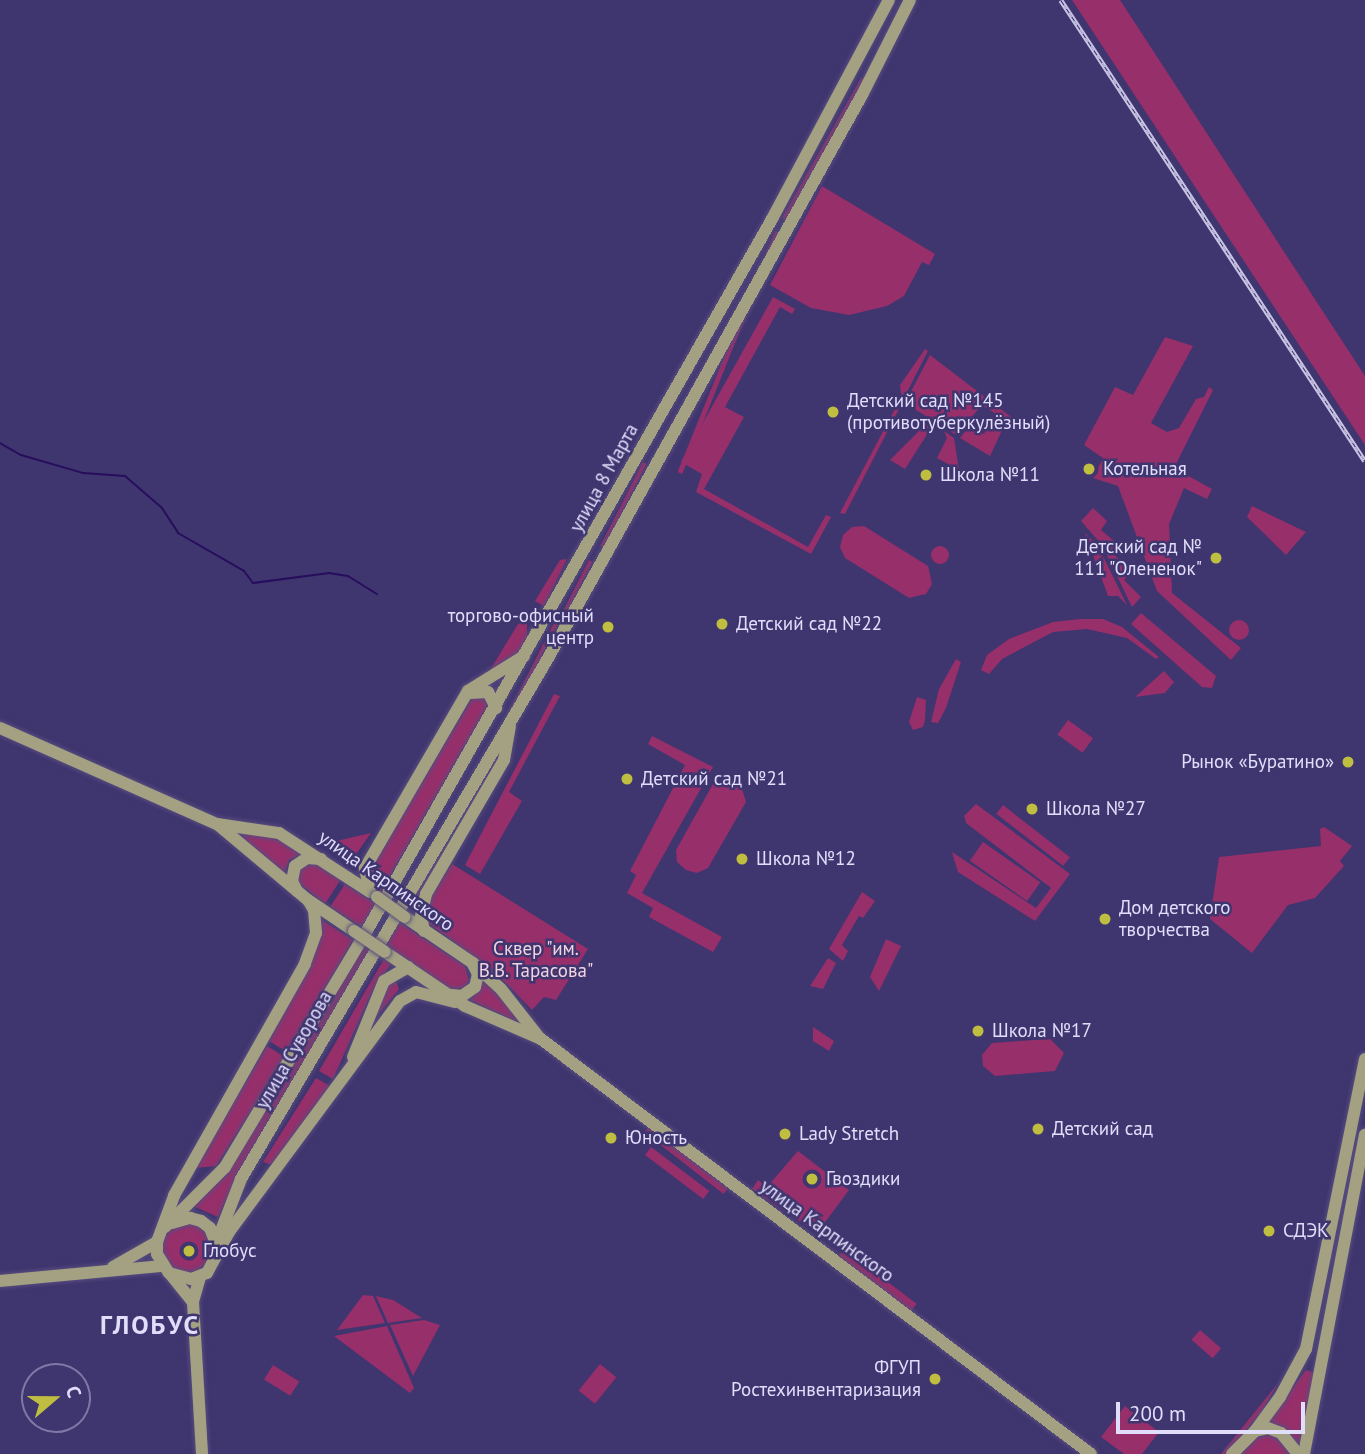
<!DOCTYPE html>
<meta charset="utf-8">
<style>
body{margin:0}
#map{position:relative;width:1365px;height:1454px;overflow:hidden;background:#3f356f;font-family:"PT Sans",sans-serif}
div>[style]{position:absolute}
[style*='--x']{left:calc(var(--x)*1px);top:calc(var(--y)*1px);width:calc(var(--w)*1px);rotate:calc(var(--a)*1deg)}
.green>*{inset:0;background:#972f6b;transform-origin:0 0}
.round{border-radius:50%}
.stream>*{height:2px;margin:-1px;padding:0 1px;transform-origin:1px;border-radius:1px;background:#270e5d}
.roads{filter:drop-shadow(0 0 2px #574d7e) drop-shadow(0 0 2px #574d7e)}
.major>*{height:12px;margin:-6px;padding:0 6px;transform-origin:6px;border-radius:6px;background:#a4a182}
.rail>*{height:4.5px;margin-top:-2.25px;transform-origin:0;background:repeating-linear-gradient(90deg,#3f356f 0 5px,#c8c5e5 0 10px);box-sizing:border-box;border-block:2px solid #c8c5e5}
.bridges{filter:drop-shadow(0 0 2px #574d7e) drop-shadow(0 0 2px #574d7e)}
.major-bridge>*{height:12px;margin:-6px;padding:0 6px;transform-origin:6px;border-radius:6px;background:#a4a182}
.dots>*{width:19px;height:19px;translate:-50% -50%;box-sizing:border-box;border:4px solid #3f356f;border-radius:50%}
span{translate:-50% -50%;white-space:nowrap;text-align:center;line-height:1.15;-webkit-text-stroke:5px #3f356f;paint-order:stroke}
.poi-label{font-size:19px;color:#e0defa}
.left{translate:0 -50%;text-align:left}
.right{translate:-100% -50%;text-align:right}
.street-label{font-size:19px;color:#e0defa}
.park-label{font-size:19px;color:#f2d4e1}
.district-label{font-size:26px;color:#e0defa;font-weight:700;letter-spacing:2px}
.north{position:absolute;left:21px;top:1363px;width:70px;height:70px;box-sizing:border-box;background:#3f356f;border:2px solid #7f79a7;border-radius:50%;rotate:70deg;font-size:19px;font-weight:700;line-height:28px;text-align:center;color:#e0defa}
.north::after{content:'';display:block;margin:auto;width:24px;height:32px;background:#bfbe41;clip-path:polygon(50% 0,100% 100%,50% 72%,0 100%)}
.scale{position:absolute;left:1116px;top:1402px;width:189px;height:32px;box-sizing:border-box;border:4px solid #e0defa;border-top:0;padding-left:9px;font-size:21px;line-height:24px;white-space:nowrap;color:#e0defa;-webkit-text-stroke:5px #3f356f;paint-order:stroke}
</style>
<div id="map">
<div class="green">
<div style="clip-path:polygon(1072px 0,1120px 0,1365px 376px,1365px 445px)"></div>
<div style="clip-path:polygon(861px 78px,865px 80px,787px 221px,782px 218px)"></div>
<div style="clip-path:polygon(822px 186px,935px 254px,929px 265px,922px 262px,904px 296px,887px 306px,849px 315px,811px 308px,770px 285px)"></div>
<div style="left:775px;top:231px;width:5px;height:260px;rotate:22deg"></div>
<div style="clip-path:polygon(773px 297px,795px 309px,792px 314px,780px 307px,725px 407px,744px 417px,704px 489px,808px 547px,826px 515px,831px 517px,811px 554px,696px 492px,702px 474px,681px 462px)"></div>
<div style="clip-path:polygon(1165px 337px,1193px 346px,1151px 423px,1167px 432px,1179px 428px,1196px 399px,1204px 397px,1209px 387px,1213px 390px,1174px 468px,1212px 489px,1207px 499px,1184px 488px,1169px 524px,1172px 593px,1241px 648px,1231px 660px,1157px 591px,1118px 486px,1093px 478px,1103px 458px,1084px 445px,1115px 387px,1133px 395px)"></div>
<div style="clip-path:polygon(925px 349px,928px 351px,902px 402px,900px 385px)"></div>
<div style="clip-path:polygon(930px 355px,1011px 417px,1008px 422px,982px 405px,956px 435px,905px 403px)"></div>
<div style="clip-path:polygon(898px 403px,901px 405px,845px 514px,840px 513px)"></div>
<div style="clip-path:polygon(992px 416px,1005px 424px,990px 456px,960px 438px,968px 428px,984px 434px)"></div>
<div style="clip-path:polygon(928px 422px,933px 425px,905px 469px,890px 460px)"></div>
<div style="clip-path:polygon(944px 431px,954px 438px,959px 470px,937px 458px,947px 438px)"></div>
<div style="left:643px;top:462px;width:4px;height:94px;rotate:27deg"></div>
<div style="clip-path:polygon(1252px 506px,1306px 532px,1286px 555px,1247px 517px)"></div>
<div style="clip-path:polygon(1093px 508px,1107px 521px,1101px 530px,1119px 545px,1113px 554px,1131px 570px,1124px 580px,1141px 597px,1132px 607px,1102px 545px,1081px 521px)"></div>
<div style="clip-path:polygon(864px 526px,928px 566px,932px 584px,926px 594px,909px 598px,845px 558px,840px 547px,843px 535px,852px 527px)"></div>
<div style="clip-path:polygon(1085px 533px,1098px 546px,1127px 605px,1118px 596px,1108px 596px)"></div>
<div class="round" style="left:931px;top:546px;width:18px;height:18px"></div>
<div style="clip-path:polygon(567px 559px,544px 606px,535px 601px,560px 560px)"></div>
<div style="left:589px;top:560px;width:4px;height:63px;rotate:27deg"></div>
<div style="clip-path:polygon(1141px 613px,1216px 676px,1212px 688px,1202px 687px,1131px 624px)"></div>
<div style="clip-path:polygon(1080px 619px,1103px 619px,1122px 627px,1159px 657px,1156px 659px,1127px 638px,1087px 629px,1053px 632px,1002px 659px,989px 674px,981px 670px,987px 655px,1009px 639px,1053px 622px)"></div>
<div class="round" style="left:1229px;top:620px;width:20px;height:20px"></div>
<div style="clip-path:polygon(527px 621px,527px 639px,517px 654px,487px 675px,518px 624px)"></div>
<div style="left:555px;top:621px;width:4px;height:318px;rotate:27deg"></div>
<div style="clip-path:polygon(956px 659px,961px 662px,946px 708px,938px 723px,931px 722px,939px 689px)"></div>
<div style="clip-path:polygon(1164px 671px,1174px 682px,1165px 693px,1135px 697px)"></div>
<div style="clip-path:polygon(484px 694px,488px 705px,380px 893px,372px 886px,370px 870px,473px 697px)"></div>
<div style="clip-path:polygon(554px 694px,560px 696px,509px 792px,522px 801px,480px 874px,465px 865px)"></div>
<div style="clip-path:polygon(917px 697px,926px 700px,925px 720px,923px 727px,913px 730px,909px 722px)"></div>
<div style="left:1068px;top:720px;width:31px;height:18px;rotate:36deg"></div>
<div style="clip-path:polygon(652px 736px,713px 767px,642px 893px,722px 937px,713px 952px,649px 917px,653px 908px,627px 893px,636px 875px,630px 871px,685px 765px,648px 744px)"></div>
<div style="clip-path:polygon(724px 779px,741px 785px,746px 802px,708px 868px,697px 873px,686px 870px,677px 862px,676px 850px,713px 784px)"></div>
<div style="clip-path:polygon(976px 804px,1070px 874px,1035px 921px,958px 872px,952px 852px,1036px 908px,1051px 888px,966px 823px,964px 816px)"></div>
<div style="left:1003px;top:805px;width:85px;height:11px;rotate:38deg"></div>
<div style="clip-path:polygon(1324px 827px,1352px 846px,1340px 861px,1344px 866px,1315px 898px,1288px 905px,1252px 953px,1210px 919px,1219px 857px,1321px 846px,1320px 829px)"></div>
<div style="clip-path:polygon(237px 831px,270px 837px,306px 852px,289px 860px,283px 877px)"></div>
<div style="clip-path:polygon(371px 833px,354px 857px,332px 842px)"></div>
<div style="left:983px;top:842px;width:70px;height:23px;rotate:35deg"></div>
<div style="clip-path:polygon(314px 863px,341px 879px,325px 904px,299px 883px,298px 872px,304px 864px)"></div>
<div style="clip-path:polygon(452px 864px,588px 949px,556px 1000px,544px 997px,532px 1010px,494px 971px,427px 922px,429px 900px)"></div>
<div style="left:345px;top:884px;width:37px;height:27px;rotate:33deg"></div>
<div style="clip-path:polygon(862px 892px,875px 901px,863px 918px,859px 916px,842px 945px,848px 951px,843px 961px,829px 949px)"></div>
<div style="clip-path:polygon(320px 919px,353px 940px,287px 1052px,269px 1041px,313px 957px)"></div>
<div style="clip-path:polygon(399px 922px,465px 966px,469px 980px,465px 988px,450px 989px,384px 945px)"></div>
<div style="clip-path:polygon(886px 939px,901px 946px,879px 991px,870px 977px)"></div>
<div style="clip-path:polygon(363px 946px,369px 950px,242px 1165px,218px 1217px,193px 1206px,228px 1171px)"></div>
<div style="clip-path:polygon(828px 958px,836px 963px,823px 989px,810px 986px)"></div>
<div style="clip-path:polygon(384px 959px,391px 964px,373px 989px,333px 1079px,319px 1071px)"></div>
<div style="clip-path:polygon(393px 974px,399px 989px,368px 1027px)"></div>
<div style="clip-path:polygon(483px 980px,510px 1008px,522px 1024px,470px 1000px)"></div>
<div style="clip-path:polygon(813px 1027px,834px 1041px,829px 1051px,813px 1041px)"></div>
<div style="clip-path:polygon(1050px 1039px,1064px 1053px,1055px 1071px,995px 1076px,983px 1066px,982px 1055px,992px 1043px)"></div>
<div style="clip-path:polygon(267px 1046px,285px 1057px,216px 1166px,195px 1168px)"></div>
<div style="clip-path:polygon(316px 1078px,330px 1086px,272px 1165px,263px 1162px)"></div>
<div style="left:649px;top:1127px;width:100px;height:7px;rotate:38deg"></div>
<div style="left:651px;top:1147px;width:73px;height:10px;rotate:37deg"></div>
<div style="clip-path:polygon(798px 1151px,849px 1190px,817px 1233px,752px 1189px,758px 1180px,767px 1187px)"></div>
<div class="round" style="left:163px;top:1224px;width:48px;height:48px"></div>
<div style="left:844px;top:1249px;width:91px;height:9px;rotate:37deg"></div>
<div style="clip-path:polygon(363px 1295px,373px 1296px,385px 1323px,337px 1330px)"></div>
<div style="clip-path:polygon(376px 1296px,393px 1300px,422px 1318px,388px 1323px)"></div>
<div style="clip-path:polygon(424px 1320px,440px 1325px,413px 1376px,390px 1325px)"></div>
<div style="clip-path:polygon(387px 1326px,414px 1388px,410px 1393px,334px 1336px)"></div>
<div style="left:1200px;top:1330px;width:28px;height:13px;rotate:41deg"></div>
<div style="left:600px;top:1364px;width:21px;height:34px;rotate:39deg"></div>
<div style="left:273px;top:1365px;width:31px;height:17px;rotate:32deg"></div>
<div style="clip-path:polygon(1306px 1370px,1315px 1373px,1300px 1452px,1286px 1432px,1267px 1423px)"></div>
<div style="clip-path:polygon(1278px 1383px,1262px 1411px,1227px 1454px,1221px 1454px)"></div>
<div style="clip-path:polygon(1125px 1406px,1159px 1432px,1142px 1454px,1124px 1454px,1101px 1437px)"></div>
<div style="clip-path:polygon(1267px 1435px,1276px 1436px,1289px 1454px,1240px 1454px,1254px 1439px)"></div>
</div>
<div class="stream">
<div style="--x:0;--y:443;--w:24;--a:30"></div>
<div style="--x:21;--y:455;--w:65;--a:16.2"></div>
<div style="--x:83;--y:473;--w:42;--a:4.1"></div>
<div style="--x:125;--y:476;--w:49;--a:40.9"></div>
<div style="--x:162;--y:508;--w:30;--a:57"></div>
<div style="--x:178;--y:533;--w:76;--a:29.9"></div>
<div style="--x:244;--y:571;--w:15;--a:53"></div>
<div style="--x:253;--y:583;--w:77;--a:-7.5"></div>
<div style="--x:329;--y:573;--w:19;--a:9"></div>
<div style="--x:348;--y:576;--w:34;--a:32"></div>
</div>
<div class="roads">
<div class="major">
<div style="--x:470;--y:693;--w:18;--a:-3"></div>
<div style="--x:488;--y:692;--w:18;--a:63"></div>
<div style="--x:0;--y:728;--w:237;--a:23.9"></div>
<div style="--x:217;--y:824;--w:119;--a:39.9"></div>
<div style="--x:308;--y:900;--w:55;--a:34"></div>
<div style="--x:217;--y:824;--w:63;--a:8.3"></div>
<div style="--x:279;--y:833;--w:108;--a:33"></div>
<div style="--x:297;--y:891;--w:11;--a:-117"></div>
<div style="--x:292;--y:881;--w:15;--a:-79"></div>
<div style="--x:295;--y:866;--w:14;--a:-34"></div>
<div style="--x:307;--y:858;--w:14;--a:4"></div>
<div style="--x:370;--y:892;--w:25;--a:-102"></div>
<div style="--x:365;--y:868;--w:205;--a:-59.8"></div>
<div style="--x:468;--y:691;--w:66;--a:-32"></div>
<div style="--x:308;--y:900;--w:12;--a:59"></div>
<div style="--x:314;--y:910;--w:23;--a:85"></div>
<div style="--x:316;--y:933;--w:33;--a:110"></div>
<div style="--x:305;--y:964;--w:266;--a:119.5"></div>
<div style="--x:174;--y:1196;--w:49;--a:110.3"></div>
<div style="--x:157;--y:1242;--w:12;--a:90"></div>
<div style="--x:157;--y:1254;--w:22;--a:58"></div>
<div style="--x:169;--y:1273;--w:23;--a:15"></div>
<div style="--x:191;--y:1279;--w:17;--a:-21"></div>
<div style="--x:207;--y:1273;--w:47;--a:-61.8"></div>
<div style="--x:229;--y:1232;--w:287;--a:-53.5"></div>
<div style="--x:400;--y:1001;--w:18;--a:-29"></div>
<div style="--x:416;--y:992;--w:40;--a:14.4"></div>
<div style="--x:405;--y:917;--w:82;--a:34.1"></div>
<div style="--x:473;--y:963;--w:38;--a:43"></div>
<div style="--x:501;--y:989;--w:60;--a:51.8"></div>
<div style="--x:424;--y:931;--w:15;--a:-101"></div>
<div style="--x:421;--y:916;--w:23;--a:-77"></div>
<div style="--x:426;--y:894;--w:155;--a:-59.8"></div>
<div style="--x:504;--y:760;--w:34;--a:-80"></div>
<div style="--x:385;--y:952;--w:97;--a:34"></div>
<div style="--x:465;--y:1006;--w:83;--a:23.5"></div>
<div style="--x:541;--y:1039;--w:689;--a:37.04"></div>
<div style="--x:452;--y:995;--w:10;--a:6"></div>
<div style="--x:462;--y:996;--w:16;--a:-35"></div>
<div style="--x:475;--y:987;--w:13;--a:-77"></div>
<div style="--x:478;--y:974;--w:11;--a:-117"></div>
<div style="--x:353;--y:1057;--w:82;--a:-67.8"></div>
<div style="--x:384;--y:981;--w:28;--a:-30"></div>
<div style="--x:172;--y:1223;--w:19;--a:-16"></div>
<div style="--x:190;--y:1218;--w:11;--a:15"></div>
<div style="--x:201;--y:1221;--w:11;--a:38"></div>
<div style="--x:210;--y:1228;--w:19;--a:69"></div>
<div style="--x:165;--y:1227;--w:85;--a:-45"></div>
<div style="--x:225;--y:1167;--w:272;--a:-59"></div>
<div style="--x:365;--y:934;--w:823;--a:-60.35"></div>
<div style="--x:772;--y:219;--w:248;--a:-61.9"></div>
<div style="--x:217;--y:1241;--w:66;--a:-68.8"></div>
<div style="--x:241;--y:1179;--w:602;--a:-59.48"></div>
<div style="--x:547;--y:660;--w:647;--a:-60.86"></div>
<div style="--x:862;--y:95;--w:106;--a:-63.2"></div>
<div style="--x:113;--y:1267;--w:51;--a:-29.6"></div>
<div style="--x:171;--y:1275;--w:35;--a:51"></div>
<div style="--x:200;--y:1277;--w:26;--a:106"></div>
<div style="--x:193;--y:1302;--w:152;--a:86.6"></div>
<div style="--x:0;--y:1281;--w:163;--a:-5.3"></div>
<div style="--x:1255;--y:1431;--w:42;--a:-53.7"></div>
<div style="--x:1280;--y:1397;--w:55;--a:-61.6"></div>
<div style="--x:1306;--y:1349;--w:296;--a:-78.5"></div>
<div style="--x:1232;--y:1454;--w:33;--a:-45"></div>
<div style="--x:1255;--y:1431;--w:13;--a:-13"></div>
<div style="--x:1268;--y:1428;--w:14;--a:21"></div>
<div style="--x:1281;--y:1433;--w:27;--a:51"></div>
<div style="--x:1304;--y:1454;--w:325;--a:-79.2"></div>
</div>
</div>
<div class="rail">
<div style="--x:1061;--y:0;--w:552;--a:56.6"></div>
</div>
<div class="bridges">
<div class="major-bridge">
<div style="--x:377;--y:897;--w:34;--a:36"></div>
<div style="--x:354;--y:931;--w:37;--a:34"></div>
</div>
</div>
<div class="dots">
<div style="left:833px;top:412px;background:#bfbe41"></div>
<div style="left:1089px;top:469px;background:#bfbe41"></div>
<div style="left:926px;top:475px;background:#bfbe41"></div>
<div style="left:1216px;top:558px;background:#bfbe41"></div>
<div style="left:722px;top:624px;background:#bfbe41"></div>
<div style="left:608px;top:627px;background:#bfbe41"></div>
<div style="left:1348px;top:762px;background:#bfbe41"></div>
<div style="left:627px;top:779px;background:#bfbe41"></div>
<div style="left:1032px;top:809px;background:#bfbe41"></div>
<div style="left:742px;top:859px;background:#bfbe41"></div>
<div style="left:1105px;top:919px;background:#bfbe41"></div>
<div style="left:978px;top:1031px;background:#bfbe41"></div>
<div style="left:1038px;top:1129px;background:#bfbe41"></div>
<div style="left:785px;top:1134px;background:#bfbe41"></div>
<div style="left:611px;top:1138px;background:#bfbe41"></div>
<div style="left:812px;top:1179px;background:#bfbe41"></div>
<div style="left:1269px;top:1231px;background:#bfbe41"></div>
<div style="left:189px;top:1251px;background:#bfbe41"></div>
<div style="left:935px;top:1379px;background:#bfbe41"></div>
</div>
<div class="poi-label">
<span class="left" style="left:847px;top:412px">Детский сад №145<br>(противотуберкулёзный)</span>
<span class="left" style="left:1103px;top:469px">Котельная</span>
<span class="left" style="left:940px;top:475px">Школа №11</span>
<span class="right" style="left:1202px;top:558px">Детский сад №<br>111 "Олененок"</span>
<span class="right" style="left:594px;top:627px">торгово-офисный<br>центр</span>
<span class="left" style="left:736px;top:624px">Детский сад №22</span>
<span class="right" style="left:1334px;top:762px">Рынок «Буратино»</span>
<span class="left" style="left:641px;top:779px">Детский сад №21</span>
<span class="left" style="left:1046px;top:809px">Школа №27</span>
<span class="left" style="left:756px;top:859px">Школа №12</span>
<span class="left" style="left:1119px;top:919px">Дом детского<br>творчества</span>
<span class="left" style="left:992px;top:1031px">Школа №17</span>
<span class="left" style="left:1052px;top:1129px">Детский сад</span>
<span class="left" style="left:799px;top:1134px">Lady Stretch</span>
<span class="left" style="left:625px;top:1138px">Юность</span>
<span class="left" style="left:826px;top:1179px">Гвоздики</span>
<span class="left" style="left:1283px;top:1231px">СДЭК</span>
<span class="left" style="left:203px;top:1251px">Глобус</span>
<span class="right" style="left:921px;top:1379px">ФГУП<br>Ростехинвентаризация</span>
</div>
<div class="street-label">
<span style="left:604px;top:478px;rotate:-61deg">улица 8 Марта</span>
<span style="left:386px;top:881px;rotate:35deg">улица Карпинского</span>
<span style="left:294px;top:1050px;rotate:-60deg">улица Суворова</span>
<span style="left:827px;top:1231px;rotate:36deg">улица Карпинского</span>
</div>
<div class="park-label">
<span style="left:536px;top:960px">Сквер "им.<br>В.В. Тарасова"</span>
</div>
<div class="district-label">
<span style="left:150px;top:1325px">ГЛОБУС</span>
</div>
<div class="north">С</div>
<div class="scale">200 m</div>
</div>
